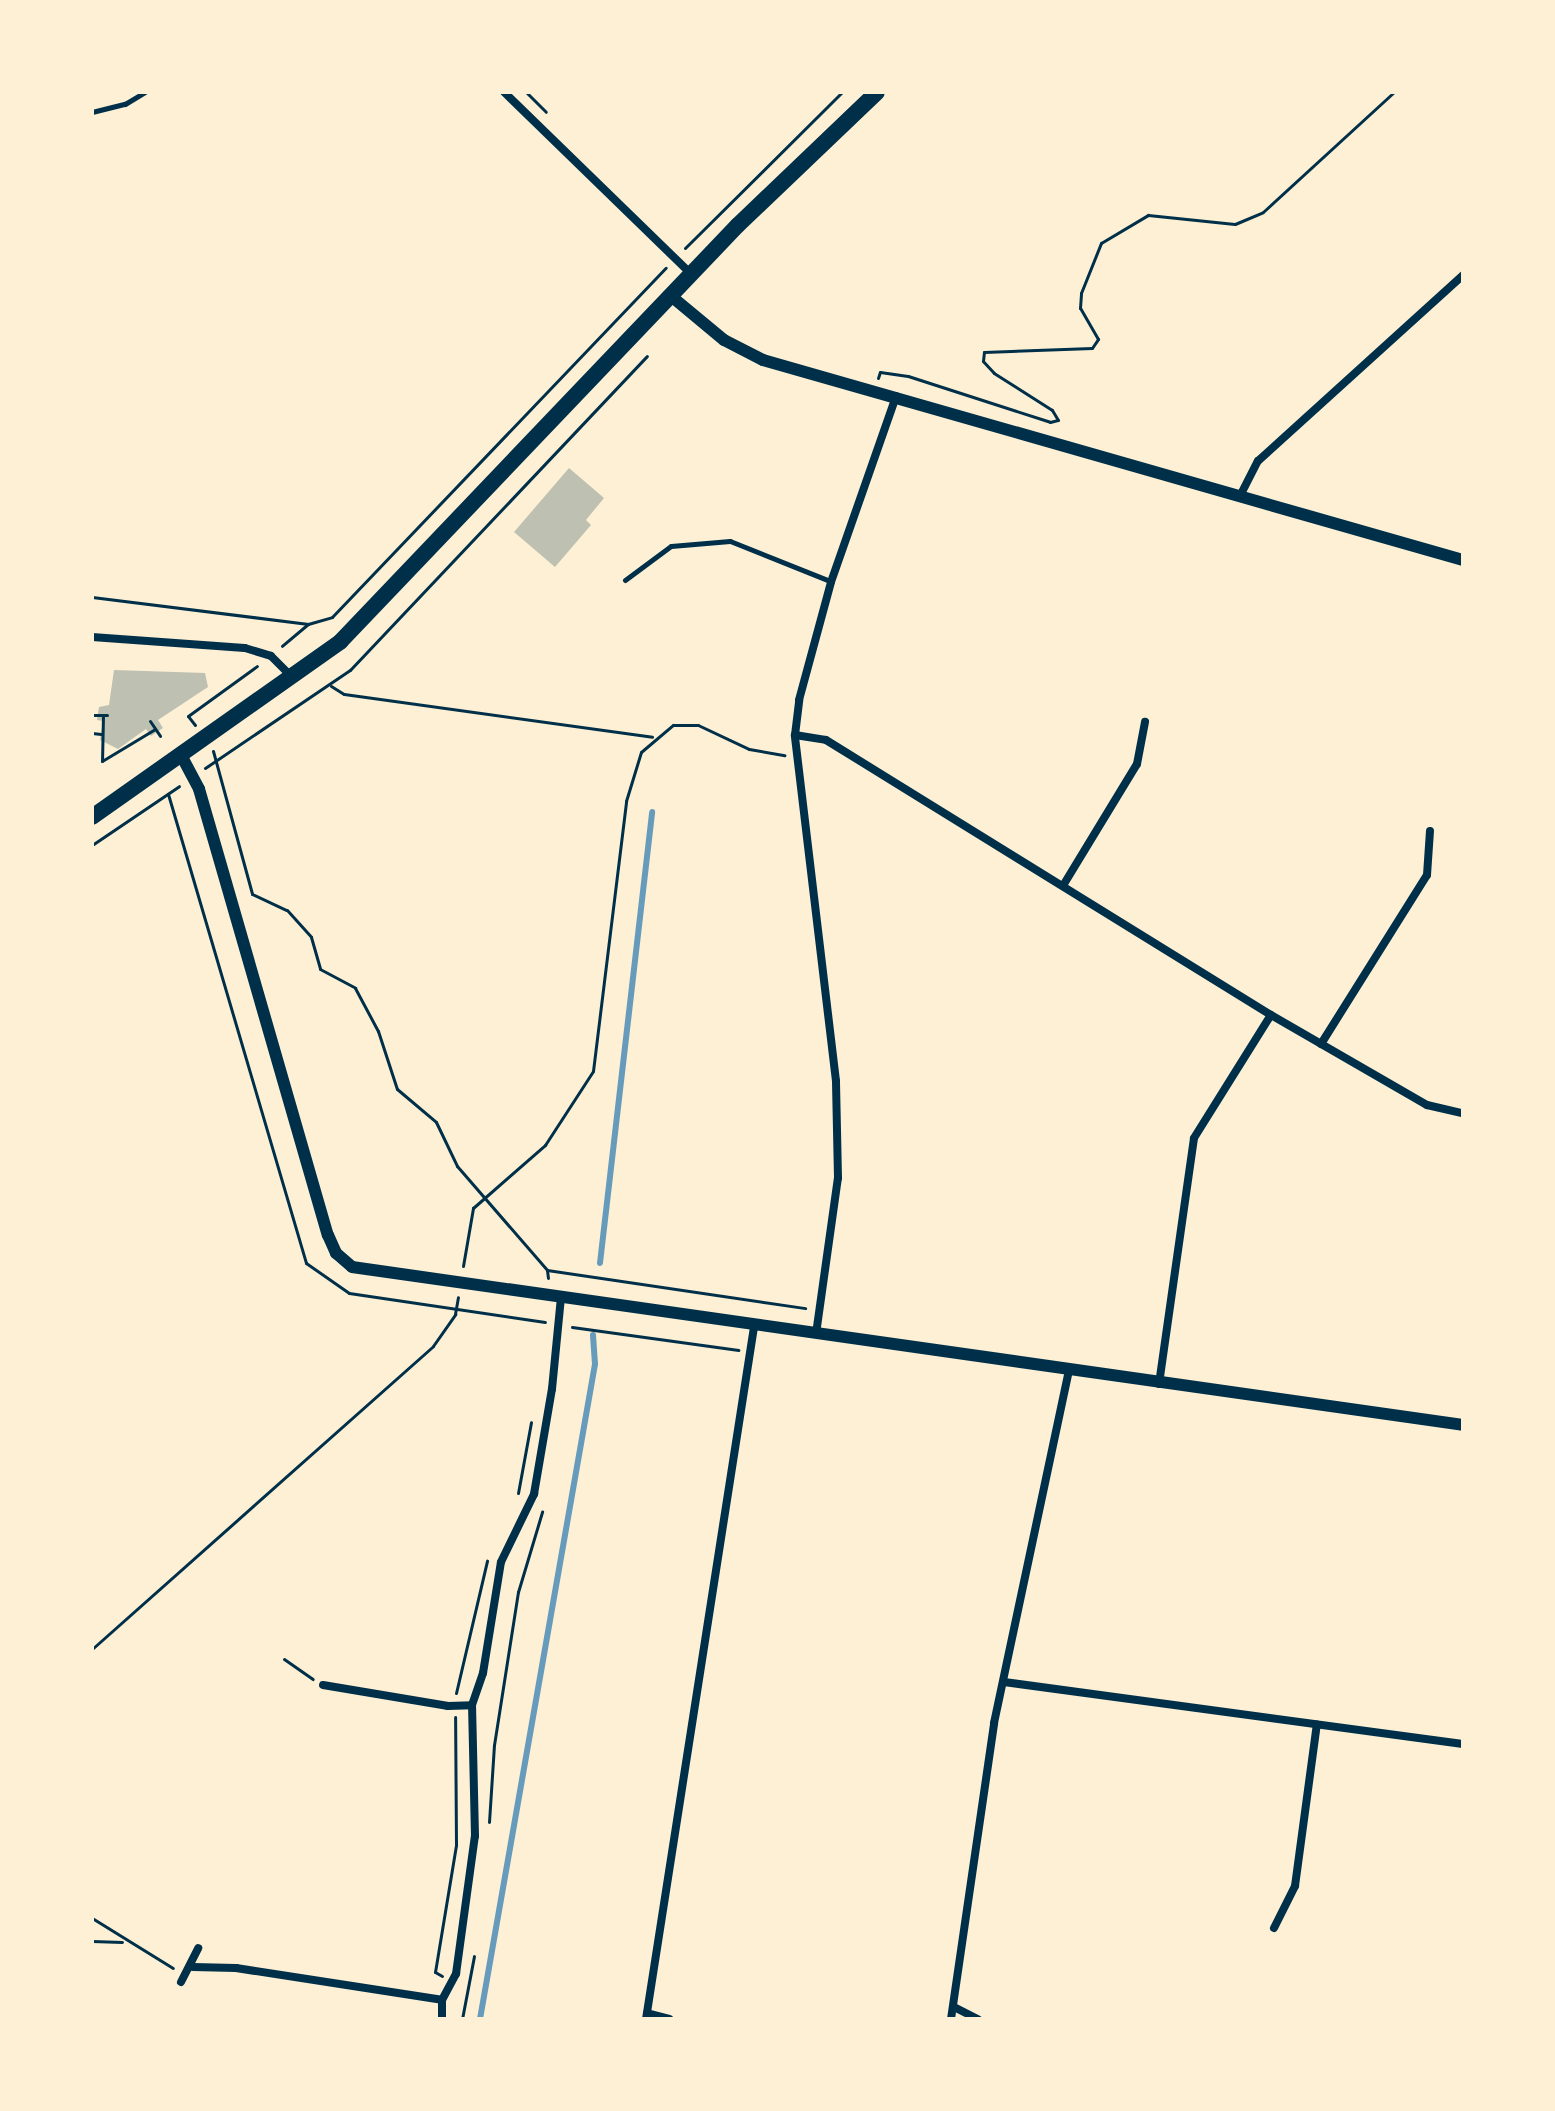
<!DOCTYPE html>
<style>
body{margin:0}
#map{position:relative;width:1555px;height:2111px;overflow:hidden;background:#fdf0d5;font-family:Raleway,sans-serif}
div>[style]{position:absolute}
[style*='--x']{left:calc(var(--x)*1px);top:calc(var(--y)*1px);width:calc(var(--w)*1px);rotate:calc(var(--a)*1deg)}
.stream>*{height:6px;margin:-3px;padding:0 3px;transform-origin:3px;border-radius:3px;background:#669bbc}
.building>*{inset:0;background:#bec0b2}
.path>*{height:3px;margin:-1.5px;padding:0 1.5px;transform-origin:1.5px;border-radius:1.5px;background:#003049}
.service>*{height:5px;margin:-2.5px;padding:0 2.5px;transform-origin:2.5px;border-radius:2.5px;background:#003049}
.minor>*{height:8px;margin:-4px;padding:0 4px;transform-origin:4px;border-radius:4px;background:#003049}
.tertiary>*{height:12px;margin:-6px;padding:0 6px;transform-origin:6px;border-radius:6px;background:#003049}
.primary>*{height:16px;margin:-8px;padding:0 8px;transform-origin:8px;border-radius:8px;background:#003049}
span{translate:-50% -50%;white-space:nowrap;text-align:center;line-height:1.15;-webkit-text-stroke:8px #fdf0d5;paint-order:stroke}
.frame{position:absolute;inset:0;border:94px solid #fdf0d5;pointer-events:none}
</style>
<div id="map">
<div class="stream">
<div style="--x:600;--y:1263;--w:454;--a:-83.4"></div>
<div style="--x:480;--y:2019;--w:665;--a:-80.04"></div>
<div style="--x:595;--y:1364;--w:29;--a:-94"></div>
</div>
<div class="building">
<div style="clip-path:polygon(569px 468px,604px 498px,586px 520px,591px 525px,555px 567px,514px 532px)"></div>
<div style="clip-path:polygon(114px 670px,205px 673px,208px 687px,158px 720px,163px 728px,151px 736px,146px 729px,118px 749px,100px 740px,103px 721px,97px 720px,99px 707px,109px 705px)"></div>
</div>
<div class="path">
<div style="--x:526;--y:92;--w:28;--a:45"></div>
<div style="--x:685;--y:248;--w:221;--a:-44.8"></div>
<div style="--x:878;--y:378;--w:6;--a:-72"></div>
<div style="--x:880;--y:372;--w:28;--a:8"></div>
<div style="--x:908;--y:376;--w:149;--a:17.9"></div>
<div style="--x:1050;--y:422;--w:8;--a:-14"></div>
<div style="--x:1058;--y:420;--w:12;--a:-121"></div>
<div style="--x:1052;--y:410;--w:69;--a:-147.5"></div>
<div style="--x:994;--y:373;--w:16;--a:-133"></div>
<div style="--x:983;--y:361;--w:9;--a:-84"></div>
<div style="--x:984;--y:352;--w:108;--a:-2.1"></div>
<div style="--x:1092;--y:348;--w:11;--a:-56"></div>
<div style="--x:1098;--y:339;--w:36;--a:-120"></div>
<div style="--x:1080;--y:308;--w:15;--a:-86"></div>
<div style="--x:1081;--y:293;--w:54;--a:-68.2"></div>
<div style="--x:1101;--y:243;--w:55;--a:-30.8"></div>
<div style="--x:1148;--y:215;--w:87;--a:5.9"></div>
<div style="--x:1235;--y:224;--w:30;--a:-23"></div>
<div style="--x:1263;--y:212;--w:178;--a:-42.5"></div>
<div style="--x:92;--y:597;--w:218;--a:7.1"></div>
<div style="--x:308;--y:624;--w:34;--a:140"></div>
<div style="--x:308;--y:624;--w:25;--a:-16"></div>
<div style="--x:332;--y:617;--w:483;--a:-46.3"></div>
<div style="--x:331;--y:686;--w:15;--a:32"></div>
<div style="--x:344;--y:694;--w:311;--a:7.9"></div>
<div style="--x:92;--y:715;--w:15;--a:0"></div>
<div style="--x:103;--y:715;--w:46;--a:91.2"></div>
<div style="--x:102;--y:761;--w:62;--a:-31.1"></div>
<div style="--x:150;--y:721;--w:18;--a:56"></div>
<div style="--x:195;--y:725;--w:11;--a:-128"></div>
<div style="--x:188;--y:716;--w:85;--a:-35.9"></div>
<div style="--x:92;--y:733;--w:9;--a:6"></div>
<div style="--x:213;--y:751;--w:148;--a:74.7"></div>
<div style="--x:252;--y:894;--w:38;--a:25"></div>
<div style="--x:287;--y:910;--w:36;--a:48"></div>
<div style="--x:311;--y:937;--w:33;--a:74"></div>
<div style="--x:320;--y:969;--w:40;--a:28"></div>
<div style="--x:355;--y:988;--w:49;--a:61.9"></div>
<div style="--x:378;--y:1031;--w:61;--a:71.9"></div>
<div style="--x:397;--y:1089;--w:51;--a:40.2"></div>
<div style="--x:436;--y:1122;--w:49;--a:64.5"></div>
<div style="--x:457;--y:1166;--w:138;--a:49.1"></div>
<div style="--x:547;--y:1270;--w:8;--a:83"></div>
<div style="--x:205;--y:768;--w:175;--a:-34.1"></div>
<div style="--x:350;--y:670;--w:432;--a:-46.6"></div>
<div style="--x:168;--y:794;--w:489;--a:73.6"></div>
<div style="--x:306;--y:1263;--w:52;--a:34.9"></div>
<div style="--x:349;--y:1293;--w:198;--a:8.4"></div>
<div style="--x:92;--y:845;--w:105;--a:-34.1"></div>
<div style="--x:463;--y:1266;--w:59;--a:-80.2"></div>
<div style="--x:473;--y:1208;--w:96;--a:-41.2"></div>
<div style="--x:545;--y:1145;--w:88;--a:-57"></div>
<div style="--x:593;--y:1071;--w:272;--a:-83"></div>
<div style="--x:626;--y:801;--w:51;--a:-73"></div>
<div style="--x:641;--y:752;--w:42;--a:-40.2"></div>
<div style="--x:673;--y:725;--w:25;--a:0"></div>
<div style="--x:698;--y:725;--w:56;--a:25.2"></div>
<div style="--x:749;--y:749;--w:36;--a:10"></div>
<div style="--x:547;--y:1270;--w:261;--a:8.4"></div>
<div style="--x:572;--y:1327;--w:168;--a:7.9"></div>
<div style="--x:518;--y:1493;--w:72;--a:-79.6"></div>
<div style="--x:92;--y:1649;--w:456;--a:-41.6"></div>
<div style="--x:433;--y:1346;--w:39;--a:-55"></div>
<div style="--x:455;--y:1314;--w:17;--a:-80"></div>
<div style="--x:284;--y:1659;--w:35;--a:35"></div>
<div style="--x:456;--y:1693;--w:136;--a:-76.8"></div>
<div style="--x:489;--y:1822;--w:77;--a:-86.3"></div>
<div style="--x:494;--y:1745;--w:155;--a:-81.1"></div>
<div style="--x:518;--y:1592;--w:84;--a:-73.3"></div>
<div style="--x:92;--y:1918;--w:95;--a:31.7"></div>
<div style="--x:92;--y:1941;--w:30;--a:2"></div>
<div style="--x:442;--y:1976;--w:8;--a:-150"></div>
<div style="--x:435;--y:1972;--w:129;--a:-80.6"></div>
<div style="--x:456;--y:1845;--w:128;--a:-90.4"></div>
<div style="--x:462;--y:2019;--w:64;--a:-79.2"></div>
</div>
<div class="service">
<div style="--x:92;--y:112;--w:34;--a:-14"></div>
<div style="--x:125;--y:104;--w:23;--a:-31"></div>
<div style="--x:625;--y:580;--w:57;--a:-36.5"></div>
<div style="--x:671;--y:546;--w:59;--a:-4.8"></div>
<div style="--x:730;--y:541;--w:108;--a:21.8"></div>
</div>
<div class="minor">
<div style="--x:504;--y:92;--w:262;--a:44.2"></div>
<div style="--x:1241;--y:494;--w:37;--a:-63"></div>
<div style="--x:1258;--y:461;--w:277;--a:-42.2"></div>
<div style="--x:92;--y:637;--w:153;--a:4.1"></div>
<div style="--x:245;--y:648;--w:27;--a:17"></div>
<div style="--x:271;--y:656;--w:30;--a:45"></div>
<div style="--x:795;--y:735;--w:31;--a:9"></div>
<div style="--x:826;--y:740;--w:523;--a:31.72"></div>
<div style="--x:1271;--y:1015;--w:180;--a:30"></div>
<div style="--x:1427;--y:1105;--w:37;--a:13"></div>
<div style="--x:1064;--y:884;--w:140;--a:-58.7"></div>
<div style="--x:1137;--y:764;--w:43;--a:-79.2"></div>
<div style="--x:1321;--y:1044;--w:199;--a:-57.9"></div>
<div style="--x:1427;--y:875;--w:44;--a:-86.1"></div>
<div style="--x:816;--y:1334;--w:158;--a:-82"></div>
<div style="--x:838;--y:1178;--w:97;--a:-91.2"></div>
<div style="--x:836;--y:1081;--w:348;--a:-96.8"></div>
<div style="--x:795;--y:735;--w:35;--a:-83"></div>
<div style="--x:799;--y:700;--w:122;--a:-74.8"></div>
<div style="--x:831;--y:582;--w:197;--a:-70.7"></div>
<div style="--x:1159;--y:1384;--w:248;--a:-81.9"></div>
<div style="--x:1194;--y:1138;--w:145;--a:-58"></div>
<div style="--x:1004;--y:1682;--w:463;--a:7.7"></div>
<div style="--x:323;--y:1685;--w:127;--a:9.5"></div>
<div style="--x:448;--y:1706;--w:24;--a:-2"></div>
<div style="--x:472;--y:1705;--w:34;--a:-71"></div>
<div style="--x:483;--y:1673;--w:112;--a:-80.8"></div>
<div style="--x:501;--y:1562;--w:76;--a:-64.1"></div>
<div style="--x:534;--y:1494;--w:107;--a:-80.3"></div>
<div style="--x:552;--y:1389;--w:92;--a:-84.4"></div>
<div style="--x:1274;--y:1928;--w:47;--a:-63.4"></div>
<div style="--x:1295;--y:1886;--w:163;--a:-82.3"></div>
<div style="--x:193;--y:1967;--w:43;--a:1.3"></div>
<div style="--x:236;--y:1968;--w:208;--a:8.8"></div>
<div style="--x:442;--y:2000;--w:30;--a:-62"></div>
<div style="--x:456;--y:1974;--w:139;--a:-82.2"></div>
<div style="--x:475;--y:1836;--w:131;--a:-91.3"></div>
<div style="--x:181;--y:1982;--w:38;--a:-63"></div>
<div style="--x:442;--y:2000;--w:19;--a:90"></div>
<div style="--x:954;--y:2007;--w:27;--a:27"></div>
<div style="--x:647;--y:2013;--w:23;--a:15"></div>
<div style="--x:646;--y:2019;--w:700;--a:-81.13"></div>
<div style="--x:951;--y:2019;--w:299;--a:-81.7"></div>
<div style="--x:994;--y:1723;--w:360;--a:-78"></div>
</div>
<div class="tertiary">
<div style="--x:671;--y:296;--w:69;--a:39.7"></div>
<div style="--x:724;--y:340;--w:44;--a:27.1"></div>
<div style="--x:763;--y:360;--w:728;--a:15.95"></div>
<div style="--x:181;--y:755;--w:38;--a:62"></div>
<div style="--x:199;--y:789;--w:464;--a:73.9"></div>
<div style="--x:328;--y:1235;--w:20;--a:66"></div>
<div style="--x:336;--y:1253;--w:21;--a:41"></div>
<div style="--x:352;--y:1267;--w:1122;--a:8.09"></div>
</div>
<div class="primary">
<div style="--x:92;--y:817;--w:304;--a:-35.2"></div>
<div style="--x:340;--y:642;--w:576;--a:-46.34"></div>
<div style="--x:738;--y:225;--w:192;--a:-43.7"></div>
</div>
<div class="frame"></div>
</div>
